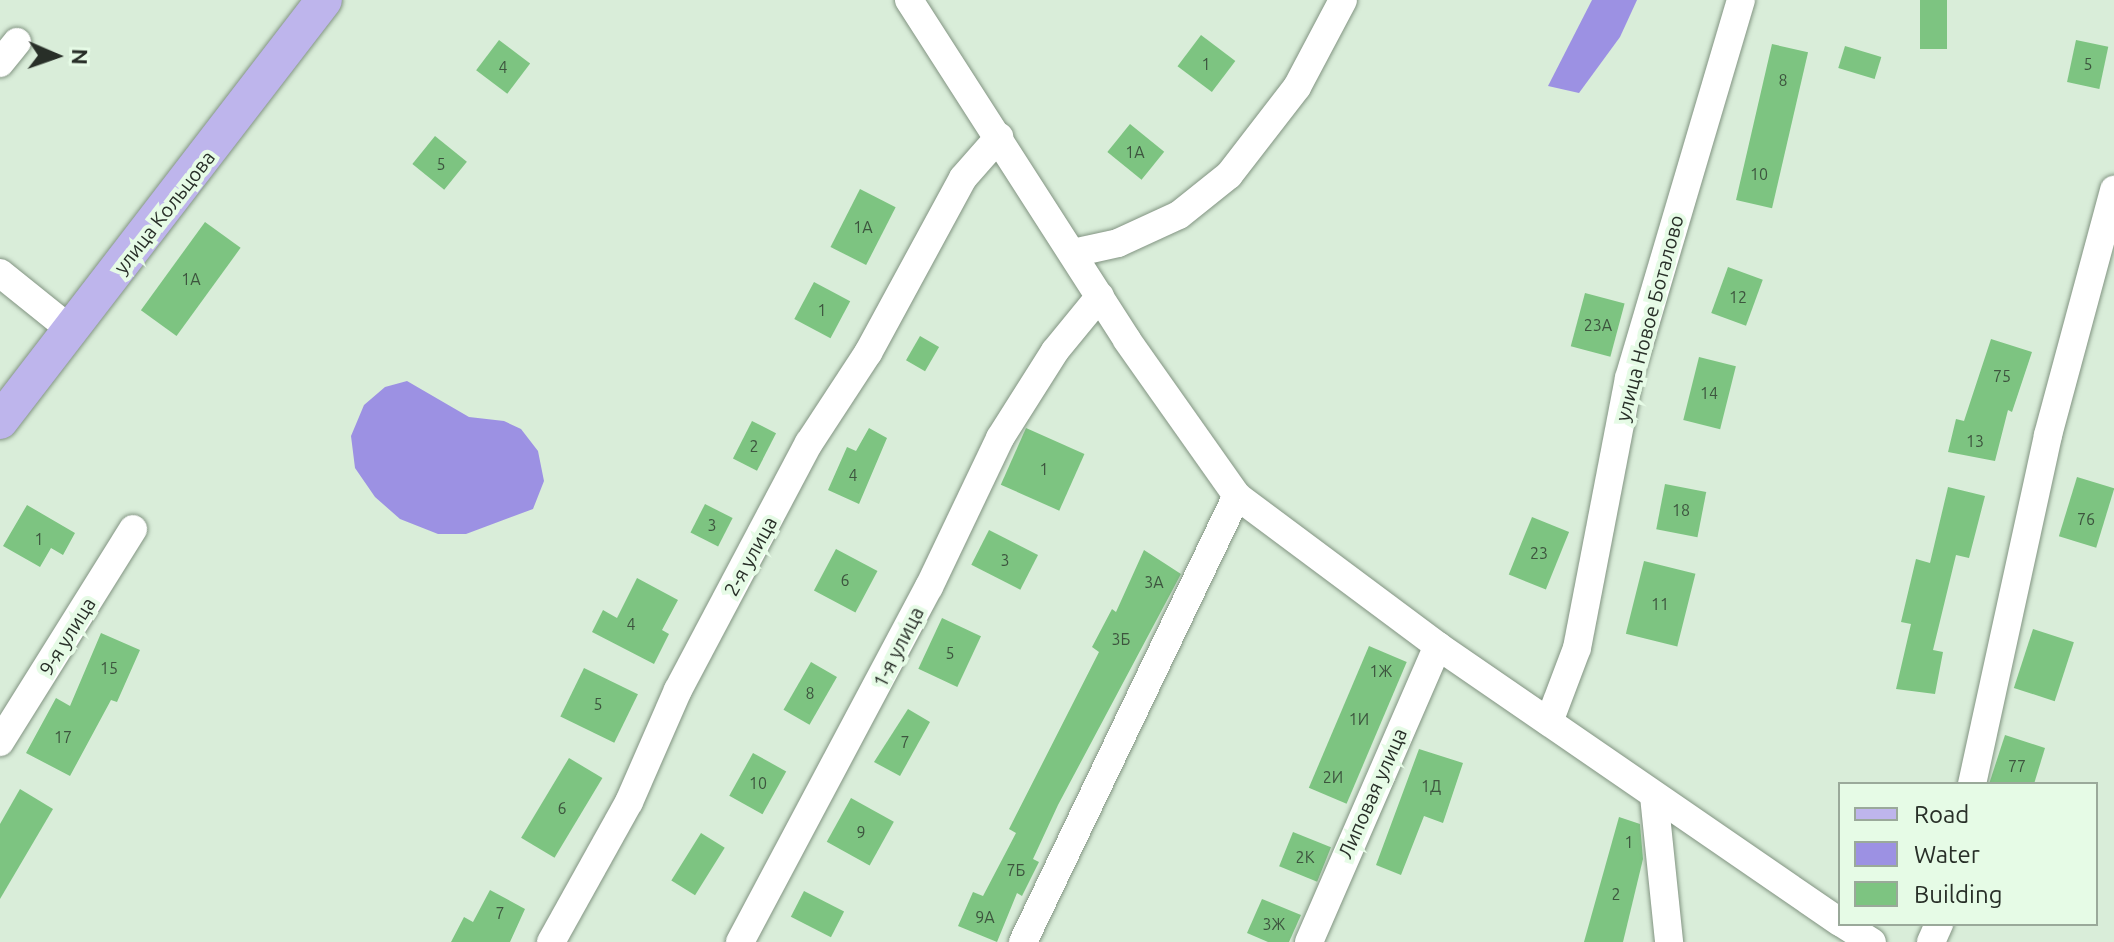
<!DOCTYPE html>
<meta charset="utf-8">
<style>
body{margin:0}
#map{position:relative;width:2114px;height:942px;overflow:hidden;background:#d9edd9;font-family:Ubuntu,sans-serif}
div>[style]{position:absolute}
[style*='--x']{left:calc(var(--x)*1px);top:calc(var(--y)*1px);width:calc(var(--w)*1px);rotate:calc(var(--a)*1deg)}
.water>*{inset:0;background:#9c91e3}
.building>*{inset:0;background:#7dc481;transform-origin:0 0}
.roads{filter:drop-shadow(0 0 2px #829482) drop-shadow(0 0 2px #829482)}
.minor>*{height:28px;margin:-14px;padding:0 14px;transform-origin:14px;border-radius:14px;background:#fff}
.major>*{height:36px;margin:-18px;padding:0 18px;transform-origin:18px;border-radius:18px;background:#beb5ec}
span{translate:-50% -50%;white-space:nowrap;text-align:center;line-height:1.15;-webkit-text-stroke:8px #e6fbe6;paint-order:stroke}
.number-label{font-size:16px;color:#3d543e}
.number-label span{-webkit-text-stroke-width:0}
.street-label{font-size:20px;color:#282f28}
.legend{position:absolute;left:1838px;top:782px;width:260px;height:144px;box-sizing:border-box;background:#e6fbe6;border:2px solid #9aa99a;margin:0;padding:10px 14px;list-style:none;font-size:24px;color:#282f28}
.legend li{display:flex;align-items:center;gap:16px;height:40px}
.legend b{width:40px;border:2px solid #9aa99a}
.north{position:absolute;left:16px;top:16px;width:80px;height:80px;-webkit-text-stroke:6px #e6fbe6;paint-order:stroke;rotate:92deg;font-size:22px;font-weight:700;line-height:32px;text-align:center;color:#282f28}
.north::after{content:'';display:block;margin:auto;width:28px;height:36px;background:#282f28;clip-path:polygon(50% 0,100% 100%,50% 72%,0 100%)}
</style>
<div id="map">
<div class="water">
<div style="clip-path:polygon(1592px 0,1637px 0,1620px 37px,1579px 93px,1548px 86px)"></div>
<div style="clip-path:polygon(407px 381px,469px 417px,504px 421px,521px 429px,538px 451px,544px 481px,533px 509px,466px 534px,438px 534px,400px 519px,375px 497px,355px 468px,351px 436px,364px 405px,385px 387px)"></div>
</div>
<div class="building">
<div style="left:1920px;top:0;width:27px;height:49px"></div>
<div style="left:1201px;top:35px;width:43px;height:39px;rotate:37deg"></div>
<div style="left:499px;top:40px;width:39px;height:38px;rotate:37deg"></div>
<div style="left:2076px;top:40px;width:33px;height:43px;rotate:12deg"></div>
<div style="left:1772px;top:44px;width:37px;height:160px;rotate:13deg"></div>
<div style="left:1845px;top:46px;width:38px;height:23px;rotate:17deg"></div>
<div style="left:1130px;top:124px;width:44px;height:36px;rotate:39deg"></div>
<div style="left:435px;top:136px;width:41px;height:36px;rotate:39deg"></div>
<div style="left:860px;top:189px;width:40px;height:65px;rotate:27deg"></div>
<div style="left:205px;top:222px;width:44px;height:109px;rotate:36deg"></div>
<div style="left:1728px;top:267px;width:37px;height:49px;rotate:20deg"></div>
<div style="left:814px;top:282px;width:41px;height:42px;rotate:28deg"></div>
<div style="left:1585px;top:293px;width:41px;height:55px;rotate:15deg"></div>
<div style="left:920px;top:336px;width:22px;height:28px;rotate:30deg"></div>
<div style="clip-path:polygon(1991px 339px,2032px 352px,2012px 412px,2008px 410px,1995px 461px,1948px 452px,1956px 419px,1964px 421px)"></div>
<div style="left:1699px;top:357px;width:38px;height:65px;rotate:14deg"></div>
<div style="left:752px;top:421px;width:27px;height:42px;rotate:27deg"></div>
<div style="clip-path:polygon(869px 428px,887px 438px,859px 504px,828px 490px,847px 447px,856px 451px)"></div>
<div style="left:1026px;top:428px;width:64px;height:62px;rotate:24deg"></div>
<div style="left:2077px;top:477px;width:39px;height:62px;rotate:17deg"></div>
<div style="left:1665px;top:484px;width:42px;height:46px;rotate:11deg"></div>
<div style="clip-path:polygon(1948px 487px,1985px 496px,1969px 558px,1956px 555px,1933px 650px,1943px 652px,1935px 694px,1896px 689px,1911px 624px,1901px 622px,1916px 559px,1930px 563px)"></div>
<div style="left:705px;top:504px;width:31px;height:32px;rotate:27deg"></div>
<div style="clip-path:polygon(27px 505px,75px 533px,63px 555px,51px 548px,40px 567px,3px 546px)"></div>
<div style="left:1532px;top:517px;width:40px;height:62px;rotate:22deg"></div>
<div style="left:989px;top:530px;width:55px;height:39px;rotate:27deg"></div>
<div style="left:836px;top:549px;width:47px;height:47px;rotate:28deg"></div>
<div style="clip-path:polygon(1144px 550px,1181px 574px,1058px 805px,1033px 859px,1039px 862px,1022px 896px,1017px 893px,997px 942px,958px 926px,973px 892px,983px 896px,1016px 833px,1009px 829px,1099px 652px,1092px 647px,1112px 609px,1116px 612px)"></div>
<div style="left:1644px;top:561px;width:53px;height:75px;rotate:14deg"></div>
<div style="clip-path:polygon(637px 578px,678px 600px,662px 630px,669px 634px,654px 664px,592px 632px,603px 610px,617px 618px)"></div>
<div style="left:942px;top:618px;width:43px;height:56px;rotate:25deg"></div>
<div style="left:2033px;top:629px;width:43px;height:62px;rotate:18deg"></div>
<div style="clip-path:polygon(101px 633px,140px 650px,117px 702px,111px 700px,70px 776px,26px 753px,56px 698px,70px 706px)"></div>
<div style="left:1369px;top:646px;width:41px;height:154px;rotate:23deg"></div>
<div style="left:811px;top:662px;width:30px;height:55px;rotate:30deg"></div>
<div style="left:584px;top:668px;width:60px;height:54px;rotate:26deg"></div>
<div style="clip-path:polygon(908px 709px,930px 722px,900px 776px,874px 762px)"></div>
<div style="clip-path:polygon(2005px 735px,2045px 748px,2034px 784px,1989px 784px)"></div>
<div style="clip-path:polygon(1419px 749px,1463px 763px,1443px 823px,1424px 816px,1401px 875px,1376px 865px)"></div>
<div style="left:753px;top:753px;width:38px;height:49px;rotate:29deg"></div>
<div style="left:569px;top:758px;width:39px;height:93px;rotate:31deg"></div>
<div style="clip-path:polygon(20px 789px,53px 809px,0 899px,0 824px)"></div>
<div style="left:851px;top:798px;width:49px;height:50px;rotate:29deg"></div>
<div style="clip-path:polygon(1619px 817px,1640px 824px,1643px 859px,1623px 942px,1584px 942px)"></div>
<div style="left:1293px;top:832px;width:41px;height:37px;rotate:22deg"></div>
<div style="left:701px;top:833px;width:28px;height:56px;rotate:32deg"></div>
<div style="clip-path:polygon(490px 890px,525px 909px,510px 942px,451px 942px,464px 917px,473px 922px)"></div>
<div style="left:804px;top:891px;width:45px;height:29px;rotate:27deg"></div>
<div style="clip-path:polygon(1262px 899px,1301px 915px,1289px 942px,1268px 942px,1247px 933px)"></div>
</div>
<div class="roads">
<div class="minor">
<div style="--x:909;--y:0;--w:404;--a:57.3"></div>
<div style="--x:1127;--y:340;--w:191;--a:54.8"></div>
<div style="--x:1237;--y:496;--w:251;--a:36.7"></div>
<div style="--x:1438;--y:646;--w:488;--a:34.5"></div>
<div style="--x:0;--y:63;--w:27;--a:-51"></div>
<div style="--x:1073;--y:253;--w:46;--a:-12.5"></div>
<div style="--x:1118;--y:243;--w:67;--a:-24.7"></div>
<div style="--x:1179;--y:215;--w:64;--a:-38.7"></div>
<div style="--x:1229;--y:175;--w:111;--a:-52.3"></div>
<div style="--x:1297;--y:87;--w:98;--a:-62.1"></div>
<div style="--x:0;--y:273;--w:91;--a:38.8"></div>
<div style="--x:1549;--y:722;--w:79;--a:-69.3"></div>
<div style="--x:1577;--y:648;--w:275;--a:-79.1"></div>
<div style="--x:1629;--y:378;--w:394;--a:-73.5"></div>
<div style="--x:0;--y:742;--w:251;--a:-58"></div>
<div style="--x:1972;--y:784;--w:357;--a:-77.7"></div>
<div style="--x:2048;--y:435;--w:254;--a:-74.9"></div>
<div style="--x:1654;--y:796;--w:147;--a:84.1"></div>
<div style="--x:1843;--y:924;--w:34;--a:32"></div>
<div style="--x:551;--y:942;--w:160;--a:-60.9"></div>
<div style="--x:629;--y:802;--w:122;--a:-66.4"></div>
<div style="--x:678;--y:690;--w:280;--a:-62.1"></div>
<div style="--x:809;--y:443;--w:108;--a:-56.8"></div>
<div style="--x:868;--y:353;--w:199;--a:-61.5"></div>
<div style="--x:963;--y:178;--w:55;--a:-48.7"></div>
<div style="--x:740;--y:942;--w:402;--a:-62"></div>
<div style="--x:929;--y:587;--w:165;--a:-64.5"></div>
<div style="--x:1000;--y:438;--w:103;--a:-57.7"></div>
<div style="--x:1055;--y:351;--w:71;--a:-50.7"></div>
<div style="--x:1023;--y:942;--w:495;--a:-64.4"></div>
<div style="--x:1309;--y:942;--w:323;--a:-66.5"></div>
<div style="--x:1931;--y:942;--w:20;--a:-66"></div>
</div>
<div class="major">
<div style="--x:0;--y:421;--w:531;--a:-52.42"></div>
</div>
</div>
<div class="number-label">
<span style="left:1206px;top:64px">1</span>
<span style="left:2088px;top:64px">5</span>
<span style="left:503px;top:67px">4</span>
<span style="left:1783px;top:80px">8</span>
<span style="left:1135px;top:152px">1А</span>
<span style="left:441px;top:164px">5</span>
<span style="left:1759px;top:174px">10</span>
<span style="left:863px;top:227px">1А</span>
<span style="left:191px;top:279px">1А</span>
<span style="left:1738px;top:297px">12</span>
<span style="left:822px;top:310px">1</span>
<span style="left:1598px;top:325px">23А</span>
<span style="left:2002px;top:376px">75</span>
<span style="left:1709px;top:393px">14</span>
<span style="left:1975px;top:441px">13</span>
<span style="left:754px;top:446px">2</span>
<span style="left:1044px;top:469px">1</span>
<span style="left:853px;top:475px">4</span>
<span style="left:1681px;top:510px">18</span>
<span style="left:2086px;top:519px">76</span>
<span style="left:712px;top:525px">3</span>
<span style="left:39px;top:539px">1</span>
<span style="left:1539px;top:553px">23</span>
<span style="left:1005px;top:560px">3</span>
<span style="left:845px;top:580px">6</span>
<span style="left:1154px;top:582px">3А</span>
<span style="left:1660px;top:604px">11</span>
<span style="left:631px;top:624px">4</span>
<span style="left:1121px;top:639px">3Б</span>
<span style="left:950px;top:653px">5</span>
<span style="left:109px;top:668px">15</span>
<span style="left:1381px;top:671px">1Ж</span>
<span style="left:810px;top:693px">8</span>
<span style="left:598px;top:704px">5</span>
<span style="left:1359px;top:719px">1И</span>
<span style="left:63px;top:737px">17</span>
<span style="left:905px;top:742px">7</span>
<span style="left:2017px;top:766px">77</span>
<span style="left:1333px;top:777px">2И</span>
<span style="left:758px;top:783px">10</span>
<span style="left:1431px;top:786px">1Д</span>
<span style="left:562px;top:808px">6</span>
<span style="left:861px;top:832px">9</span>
<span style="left:1629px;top:842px">1</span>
<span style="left:1305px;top:857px">2К</span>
<span style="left:1016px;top:870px">7Б</span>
<span style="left:1616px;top:894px">2</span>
<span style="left:500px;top:913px">7</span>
<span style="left:985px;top:917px">9А</span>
<span style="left:1274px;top:924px">3Ж</span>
</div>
<div class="street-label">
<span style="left:164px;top:212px;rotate:-52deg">улица Кольцова</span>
<span style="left:1649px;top:318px;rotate:-75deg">улица Новое Боталово</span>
<span style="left:750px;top:556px;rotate:-61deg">2-я улица</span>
<span style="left:67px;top:636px;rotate:-58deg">9-я улица</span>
<span style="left:898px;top:647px;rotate:-63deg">1-я улица</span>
<span style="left:1372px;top:793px;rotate:-66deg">Липовая улица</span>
</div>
<ul class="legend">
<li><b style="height:10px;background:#beb5ec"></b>Road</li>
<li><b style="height:22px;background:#9c91e3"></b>Water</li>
<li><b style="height:22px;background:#7dc481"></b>Building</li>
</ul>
<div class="north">N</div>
</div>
